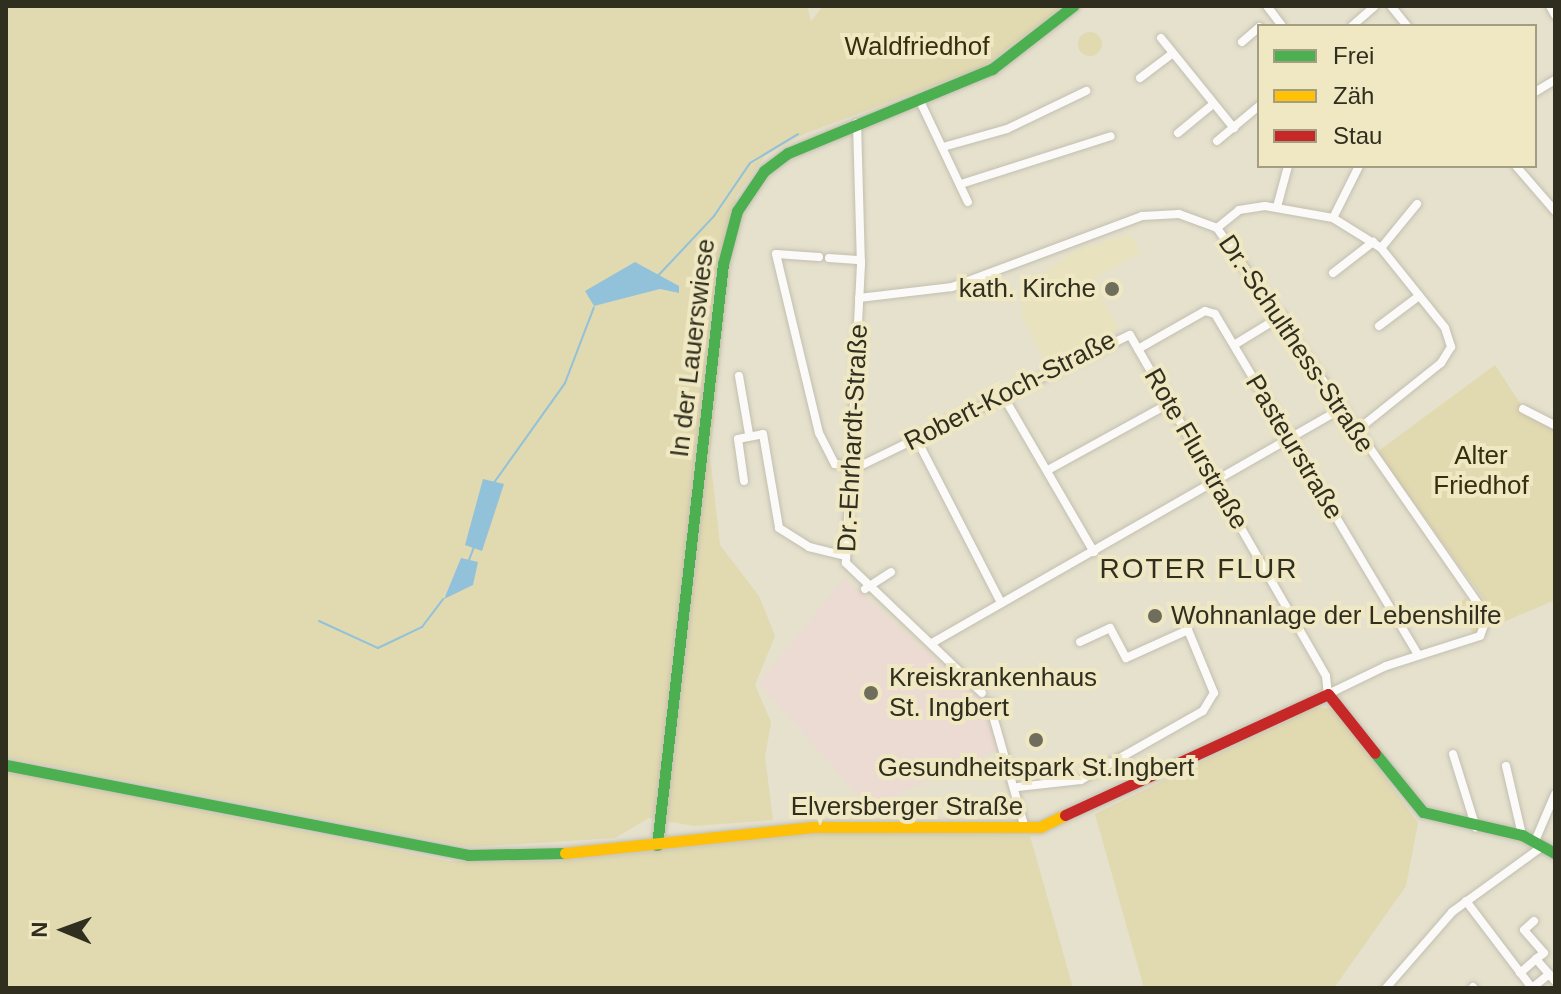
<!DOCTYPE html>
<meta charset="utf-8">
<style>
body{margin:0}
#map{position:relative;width:1561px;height:994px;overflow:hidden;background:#e5e1cd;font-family:Arial,sans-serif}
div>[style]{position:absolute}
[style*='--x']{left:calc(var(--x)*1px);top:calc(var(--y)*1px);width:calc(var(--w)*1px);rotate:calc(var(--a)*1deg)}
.built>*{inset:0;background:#e8e2bf}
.medical>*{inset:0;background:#ecdbd2}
.green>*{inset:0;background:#e1d9b0}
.round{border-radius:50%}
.water>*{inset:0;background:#92c1da}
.stream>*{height:2px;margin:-1px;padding:0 1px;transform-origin:1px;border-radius:1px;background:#92c1da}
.roads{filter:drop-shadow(0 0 2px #c2bfb0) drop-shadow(0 0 2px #c2bfb0)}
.street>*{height:8px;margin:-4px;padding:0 4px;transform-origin:4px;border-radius:4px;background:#fbfaf8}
.fast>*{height:11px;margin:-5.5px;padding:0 5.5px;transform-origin:5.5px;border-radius:5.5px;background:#4caf50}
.slow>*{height:11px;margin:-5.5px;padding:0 5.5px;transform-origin:5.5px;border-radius:5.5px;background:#ffc107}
.jam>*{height:11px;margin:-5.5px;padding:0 5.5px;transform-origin:5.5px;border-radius:5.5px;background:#c62828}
.dots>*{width:22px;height:22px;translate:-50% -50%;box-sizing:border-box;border:4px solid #efe8c3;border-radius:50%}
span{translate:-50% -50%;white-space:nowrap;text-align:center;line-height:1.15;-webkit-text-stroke:8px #efe8c3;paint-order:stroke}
.park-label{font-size:26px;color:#352f0e}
.poi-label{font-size:26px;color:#302e1f}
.right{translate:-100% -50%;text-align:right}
.left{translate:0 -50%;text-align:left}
.street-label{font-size:26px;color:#302e1f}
.neighbourhood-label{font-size:28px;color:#302e1f;letter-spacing:2px}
.frame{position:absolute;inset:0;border:8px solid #302e1f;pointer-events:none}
.legend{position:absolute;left:1257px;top:24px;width:280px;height:144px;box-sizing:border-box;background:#efe8c3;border:2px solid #a39e81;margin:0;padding:10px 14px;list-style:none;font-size:24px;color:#302e1f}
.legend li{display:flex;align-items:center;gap:16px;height:40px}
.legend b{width:40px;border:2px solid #a39e81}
.north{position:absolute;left:24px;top:890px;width:80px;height:80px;-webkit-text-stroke:6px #efe8c3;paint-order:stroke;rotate:271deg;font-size:22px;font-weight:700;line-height:32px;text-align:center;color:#302e1f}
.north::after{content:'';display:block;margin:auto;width:28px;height:36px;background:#302e1f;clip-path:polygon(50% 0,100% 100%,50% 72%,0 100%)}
</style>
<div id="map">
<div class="built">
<div style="clip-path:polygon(1130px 234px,1140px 253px,1093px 279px,1119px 329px,1048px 367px,1021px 315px,1024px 287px,1075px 251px)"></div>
</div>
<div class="medical">
<div style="clip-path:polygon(844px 578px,985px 703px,1005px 747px,868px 807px,759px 683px)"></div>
</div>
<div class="green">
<div style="clip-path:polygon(evenodd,6px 6px,807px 6px,811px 21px,823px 6px,1063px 6px,983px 67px,804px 134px,765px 156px,735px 198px,742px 211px,731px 251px,710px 456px,720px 545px,759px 596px,775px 636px,755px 685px,771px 722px,765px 757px,773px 820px,694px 826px,649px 818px,615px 838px,471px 847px,6px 757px,6px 6px,635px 262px,678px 293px,660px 289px,594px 306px,635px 262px,6px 6px,461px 559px,477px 562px,473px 585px,444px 598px,461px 559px)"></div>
<div class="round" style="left:1078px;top:32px;width:24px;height:24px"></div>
<div style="clip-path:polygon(1495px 365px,1526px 412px,1555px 426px,1555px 600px,1501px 623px,1377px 452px)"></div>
<div style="clip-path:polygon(1466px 598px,1483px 626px,1473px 634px,1457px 604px)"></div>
<div style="clip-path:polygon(1315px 707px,1336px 709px,1418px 823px,1406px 886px,1334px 988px,1144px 988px,1095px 814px)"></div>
<div style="clip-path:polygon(6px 770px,448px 861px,564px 861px,831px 833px,1030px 836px,1073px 988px,6px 988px)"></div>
</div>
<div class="water">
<div style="clip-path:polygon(635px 262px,679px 286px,679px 293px,660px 289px,594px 306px,585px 291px)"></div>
<div style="clip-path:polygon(483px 479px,504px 484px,482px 551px,465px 545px)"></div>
<div style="clip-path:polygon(461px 558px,478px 562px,473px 585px,444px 599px)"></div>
</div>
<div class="stream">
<div style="--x:654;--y:280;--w:88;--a:-46.8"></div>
<div style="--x:714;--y:216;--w:64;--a:-55.8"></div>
<div style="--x:750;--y:163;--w:56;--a:-31.1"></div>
<div style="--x:493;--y:484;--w:124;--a:-54.5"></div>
<div style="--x:565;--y:383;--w:81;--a:-69.1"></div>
<div style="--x:469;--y:560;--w:14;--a:-69"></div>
<div style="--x:319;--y:621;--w:65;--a:24.6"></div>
<div style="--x:378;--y:648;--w:49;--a:-25.5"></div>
<div style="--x:422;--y:627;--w:35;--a:-53"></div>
</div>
<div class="roads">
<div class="street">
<div style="--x:1267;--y:6;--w:25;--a:53"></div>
<div style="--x:1391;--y:6;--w:26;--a:51"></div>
<div style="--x:1550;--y:6;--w:10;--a:61"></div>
<div style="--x:1352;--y:26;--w:30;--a:-41"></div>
<div style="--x:1161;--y:38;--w:116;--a:51"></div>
<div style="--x:1242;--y:42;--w:23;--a:-41"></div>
<div style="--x:1140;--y:78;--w:40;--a:-37"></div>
<div style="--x:1535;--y:92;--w:23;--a:-31"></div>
<div style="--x:919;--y:99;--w:114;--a:64.6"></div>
<div style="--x:857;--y:123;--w:141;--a:88.4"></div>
<div style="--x:861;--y:264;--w:299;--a:92.9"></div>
<div style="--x:846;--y:563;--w:188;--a:43.7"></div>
<div style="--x:1178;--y:133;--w:44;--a:-39.5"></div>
<div style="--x:1217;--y:141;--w:55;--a:-39.8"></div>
<div style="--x:943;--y:147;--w:66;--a:-15.7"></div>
<div style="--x:1007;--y:129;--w:88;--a:-25.7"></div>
<div style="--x:1516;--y:166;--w:60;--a:49.1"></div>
<div style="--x:961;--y:184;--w:157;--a:-17.7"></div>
<div style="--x:1277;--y:207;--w:42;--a:-75"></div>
<div style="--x:1333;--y:218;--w:58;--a:-63.4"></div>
<div style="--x:1217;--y:228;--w:28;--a:-39"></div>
<div style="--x:1239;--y:210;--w:26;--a:-9"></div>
<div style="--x:1265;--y:206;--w:69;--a:10"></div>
<div style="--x:1333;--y:218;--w:57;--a:32"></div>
<div style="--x:1381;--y:248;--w:102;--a:51.3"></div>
<div style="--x:1445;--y:328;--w:20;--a:72"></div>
<div style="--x:1451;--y:347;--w:19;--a:122"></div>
<div style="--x:1441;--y:363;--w:109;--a:141.3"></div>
<div style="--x:1381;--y:248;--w:57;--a:-50.7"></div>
<div style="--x:819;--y:257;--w:43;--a:-176"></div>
<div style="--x:776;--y:254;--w:184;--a:76.5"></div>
<div style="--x:819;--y:433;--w:35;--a:63"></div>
<div style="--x:835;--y:464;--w:25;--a:5"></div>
<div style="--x:860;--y:466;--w:300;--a:-25.9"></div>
<div style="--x:1130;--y:335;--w:393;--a:60.1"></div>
<div style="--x:1326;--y:676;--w:18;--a:84"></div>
<div style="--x:829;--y:258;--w:32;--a:4"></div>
<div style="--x:1333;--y:273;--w:51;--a:-37.8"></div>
<div style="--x:859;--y:298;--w:94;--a:-6.7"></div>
<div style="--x:952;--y:287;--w:203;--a:-20.5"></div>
<div style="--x:1142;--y:216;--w:37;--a:-3"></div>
<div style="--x:1179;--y:214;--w:40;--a:20.2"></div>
<div style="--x:1217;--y:228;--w:474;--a:55.2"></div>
<div style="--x:1487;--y:617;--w:20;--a:110"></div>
<div style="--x:1480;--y:636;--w:99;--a:162.3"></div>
<div style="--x:1386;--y:666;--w:64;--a:154.2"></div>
<div style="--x:1379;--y:326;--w:50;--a:-36.9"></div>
<div style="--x:1234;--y:345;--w:57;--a:-31.5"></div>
<div style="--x:1138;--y:349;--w:77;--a:-29.6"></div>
<div style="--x:1205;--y:311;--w:10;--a:17"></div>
<div style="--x:1215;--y:314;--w:397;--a:59.2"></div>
<div style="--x:739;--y:376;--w:59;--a:80.2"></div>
<div style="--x:1002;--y:394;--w:183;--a:59.8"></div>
<div style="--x:1523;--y:409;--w:36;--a:27"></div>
<div style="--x:916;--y:438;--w:186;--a:62.7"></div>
<div style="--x:1048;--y:470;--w:139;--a:-28.8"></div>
<div style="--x:744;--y:481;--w:42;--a:-98.1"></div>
<div style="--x:738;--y:439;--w:25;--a:-11"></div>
<div style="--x:763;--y:434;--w:95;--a:80.3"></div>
<div style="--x:779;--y:528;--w:36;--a:32"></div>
<div style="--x:809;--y:547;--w:37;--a:14"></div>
<div style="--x:865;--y:589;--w:31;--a:-33"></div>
<div style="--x:932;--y:643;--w:473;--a:-29.8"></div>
<div style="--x:989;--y:702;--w:131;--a:74.1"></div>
<div style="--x:1453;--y:754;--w:77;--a:72.7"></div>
<div style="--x:1506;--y:766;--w:71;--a:76.9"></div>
<div style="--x:1018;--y:787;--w:63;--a:-6.3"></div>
<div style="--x:1081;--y:780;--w:140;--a:-29.5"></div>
<div style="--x:1203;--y:711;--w:21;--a:-59"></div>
<div style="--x:1214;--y:693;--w:68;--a:-112.4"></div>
<div style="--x:1188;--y:630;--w:68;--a:155.7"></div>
<div style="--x:1126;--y:658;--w:34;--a:-118"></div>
<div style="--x:1110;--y:628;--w:33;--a:155"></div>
<div style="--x:1535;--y:841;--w:51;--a:-66.9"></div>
<div style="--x:1466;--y:901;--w:109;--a:52.8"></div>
<div style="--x:1532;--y:988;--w:22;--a:-39"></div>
<div style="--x:1549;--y:974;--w:9;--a:49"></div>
<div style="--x:1534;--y:921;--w:13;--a:138"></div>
<div style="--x:1524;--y:930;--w:30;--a:49"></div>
<div style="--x:1544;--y:953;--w:10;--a:143"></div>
<div style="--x:1520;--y:973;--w:21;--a:-41"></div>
<div style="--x:1536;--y:959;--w:20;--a:49"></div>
<div style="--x:1473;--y:987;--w:1;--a:45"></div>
<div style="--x:1386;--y:988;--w:101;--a:-49"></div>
<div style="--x:1452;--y:912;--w:112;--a:-36"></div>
</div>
<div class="fast">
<div style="--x:1375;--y:753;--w:76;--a:50.9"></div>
<div style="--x:1423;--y:812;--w:102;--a:13.1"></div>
<div style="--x:1522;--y:835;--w:38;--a:29"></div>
<div style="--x:6;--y:765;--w:471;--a:11"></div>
<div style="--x:468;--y:855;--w:97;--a:-1.2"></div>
<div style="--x:657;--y:845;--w:585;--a:-83.52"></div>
<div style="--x:723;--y:264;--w:55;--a:-75.2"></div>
<div style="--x:737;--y:211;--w:48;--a:-56"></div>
<div style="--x:764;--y:171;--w:30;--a:-37"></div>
<div style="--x:788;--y:153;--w:221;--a:-22.4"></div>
<div style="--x:992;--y:69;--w:103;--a:-37.9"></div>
</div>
<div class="slow">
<div style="--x:565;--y:853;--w:247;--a:-6"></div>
<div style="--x:811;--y:827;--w:229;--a:0"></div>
<div style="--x:1040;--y:827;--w:28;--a:-26"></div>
</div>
<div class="jam">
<div style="--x:1065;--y:815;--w:289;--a:-24.7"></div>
<div style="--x:1328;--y:694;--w:75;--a:51.5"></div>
</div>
</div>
<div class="dots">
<div style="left:1112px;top:289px;background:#6f6d5c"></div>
<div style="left:1155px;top:616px;background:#6f6d5c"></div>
<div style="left:871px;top:693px;background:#6f6d5c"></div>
<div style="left:1036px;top:740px;background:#6f6d5c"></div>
</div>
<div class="park-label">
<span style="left:917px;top:47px">Waldfriedhof</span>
<span style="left:1481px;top:471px">Alter<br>Friedhof</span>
</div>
<div class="poi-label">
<span class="right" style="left:1096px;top:289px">kath. Kirche</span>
<span class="left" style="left:1171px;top:616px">Wohnanlage der Lebenshilfe</span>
<span class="left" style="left:889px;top:693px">Kreiskrankenhaus<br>St. Ingbert</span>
<span style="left:1036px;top:768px">Gesundheitspark St.Ingbert</span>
</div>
<div class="street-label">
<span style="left:1296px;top:344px;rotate:56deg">Dr.-Schulthess-Straße</span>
<span style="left:693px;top:348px;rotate:-83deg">In der Lauerswiese</span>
<span style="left:1010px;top:391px;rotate:-27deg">Robert-Koch-Straße</span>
<span style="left:853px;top:438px;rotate:-87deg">Dr.-Ehrhardt-Straße</span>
<span style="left:1294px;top:447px;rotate:59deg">Pasteurstraße</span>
<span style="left:1196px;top:449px;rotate:60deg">Rote Flurstraße</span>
<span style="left:907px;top:807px">Elversberger Straße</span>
</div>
<div class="neighbourhood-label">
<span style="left:1199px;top:569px">ROTER FLUR</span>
</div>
<div class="frame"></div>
<ul class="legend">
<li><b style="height:10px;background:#4caf50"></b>Frei</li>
<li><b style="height:10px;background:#ffc107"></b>Zäh</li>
<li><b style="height:10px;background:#c62828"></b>Stau</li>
</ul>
<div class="north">N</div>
</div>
